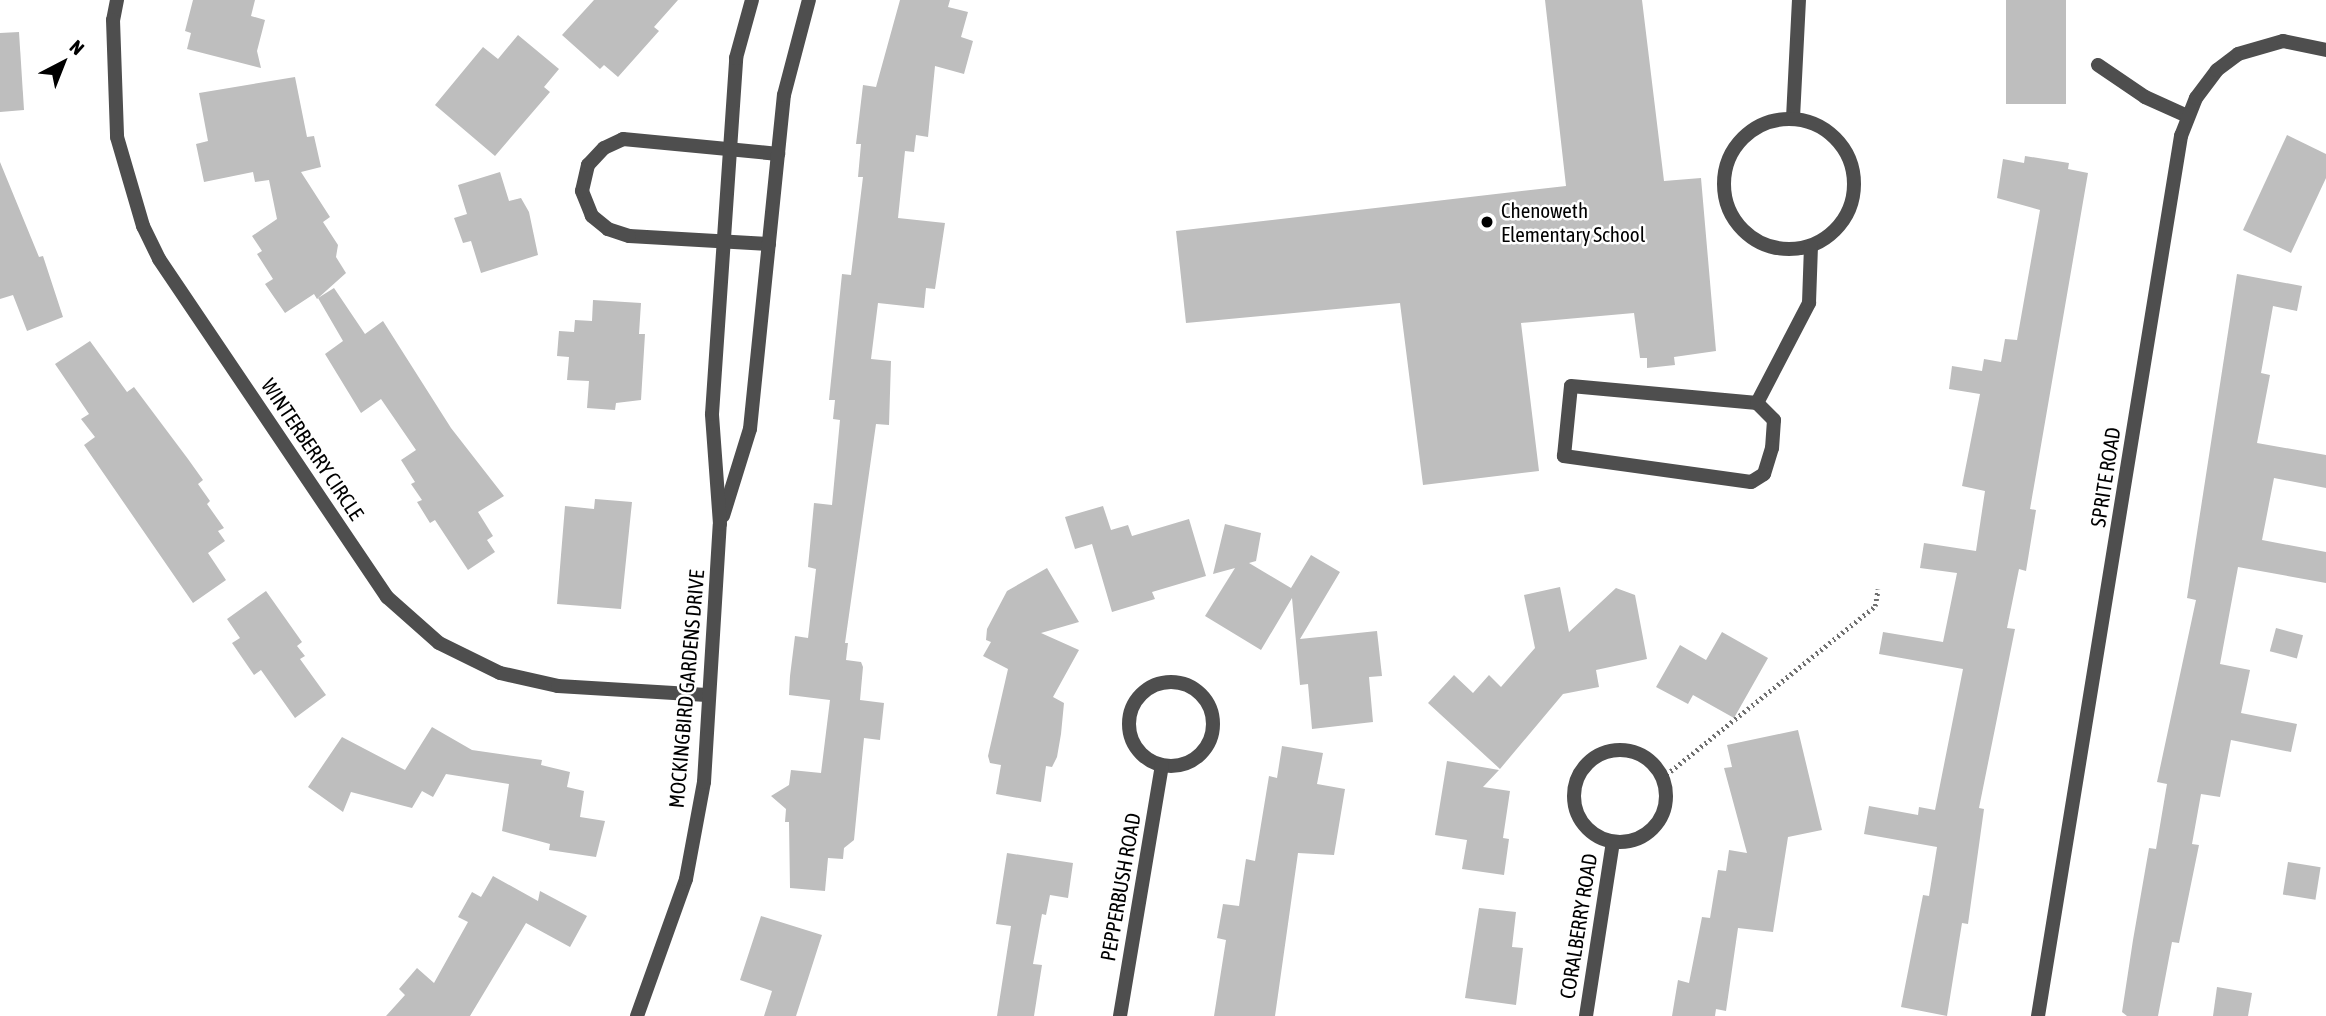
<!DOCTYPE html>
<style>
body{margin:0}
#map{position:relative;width:2326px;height:1016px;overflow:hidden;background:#fff;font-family:"Asap Condensed",sans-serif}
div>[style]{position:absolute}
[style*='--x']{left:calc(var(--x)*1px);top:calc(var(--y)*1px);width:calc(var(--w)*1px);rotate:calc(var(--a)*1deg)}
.building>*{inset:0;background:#bebebe;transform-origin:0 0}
.path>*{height:4.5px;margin-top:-2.25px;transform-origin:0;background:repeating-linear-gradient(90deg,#707070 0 2px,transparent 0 5.5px)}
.lane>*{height:14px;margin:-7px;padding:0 7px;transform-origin:7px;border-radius:7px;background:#4e4e4e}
.lane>.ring{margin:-7px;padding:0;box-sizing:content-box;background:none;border:14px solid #4e4e4e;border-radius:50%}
.street>*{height:14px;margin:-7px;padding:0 7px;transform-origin:7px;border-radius:7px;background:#4e4e4e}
.street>.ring{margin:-7px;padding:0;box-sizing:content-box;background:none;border:14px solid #4e4e4e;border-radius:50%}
.dots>*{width:19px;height:19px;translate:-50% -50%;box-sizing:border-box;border:4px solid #fff;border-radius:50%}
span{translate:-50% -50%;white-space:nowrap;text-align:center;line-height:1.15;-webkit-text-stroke:5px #fff;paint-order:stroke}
.poi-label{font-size:21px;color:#000}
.left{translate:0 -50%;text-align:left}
.street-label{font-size:21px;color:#000}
.north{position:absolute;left:28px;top:28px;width:70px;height:70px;-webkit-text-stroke:5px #fff;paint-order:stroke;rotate:42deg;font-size:19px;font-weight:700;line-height:28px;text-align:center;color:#000}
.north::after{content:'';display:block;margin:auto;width:24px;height:32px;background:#000;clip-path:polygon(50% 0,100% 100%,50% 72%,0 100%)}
</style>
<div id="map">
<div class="building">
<div style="clip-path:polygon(193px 0,255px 0,251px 16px,265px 20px,257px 51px,261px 68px,187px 49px,191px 33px,185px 31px)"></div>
<div style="clip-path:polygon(594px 0,678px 0,654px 27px,659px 31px,618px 77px,604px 65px,600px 69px,562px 35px)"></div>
<div style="clip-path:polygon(900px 0,950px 0,948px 7px,968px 12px,961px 37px,973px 41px,964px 74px,935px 66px,928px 137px,916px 135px,914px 152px,905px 151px,898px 218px,945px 223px,935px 289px,926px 288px,924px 308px,878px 303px,871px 359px,891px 361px,889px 425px,876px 424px,845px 643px,848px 643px,846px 660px,861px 662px,863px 667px,860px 700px,884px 703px,880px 740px,864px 738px,854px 840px,844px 848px,843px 859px,828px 858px,825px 891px,790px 888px,789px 822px,785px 822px,786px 809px,771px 796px,789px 785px,791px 770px,821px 773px,830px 700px,789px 695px,790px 676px,795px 636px,808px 638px,816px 569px,808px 567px,814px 503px,832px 505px,840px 420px,833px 419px,835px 400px,829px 400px,842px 274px,851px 275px,863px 177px,858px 177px,861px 144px,856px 144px,863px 85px,876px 87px)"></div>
<div style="clip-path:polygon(1545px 0,1642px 0,1664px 181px,1701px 178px,1716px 351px,1674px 357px,1675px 365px,1647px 368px,1647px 358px,1640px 358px,1634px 313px,1521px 323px,1539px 471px,1423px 485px,1400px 303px,1186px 323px,1176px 231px,1566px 186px)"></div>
<div style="left:2006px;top:0;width:60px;height:104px"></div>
<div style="clip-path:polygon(19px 32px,24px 110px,0 112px,0 33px)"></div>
<div style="clip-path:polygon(518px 35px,559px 69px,544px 87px,550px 92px,495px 156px,435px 105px,483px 47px,498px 59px)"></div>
<div style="clip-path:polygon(295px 77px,307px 137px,314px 136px,321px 167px,301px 172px,330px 217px,323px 222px,338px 245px,336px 257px,346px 273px,317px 299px,314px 294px,285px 313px,265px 284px,273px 279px,257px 254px,262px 251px,252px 236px,277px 219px,269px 180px,255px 182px,253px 172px,204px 182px,196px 144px,208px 141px,199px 93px)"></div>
<div style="clip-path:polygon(2287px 135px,2326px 154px,2326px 178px,2291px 253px,2243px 230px)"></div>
<div style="clip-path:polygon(2025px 156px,2069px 163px,2068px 169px,2088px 173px,2030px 509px,2036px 510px,2026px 571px,2019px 569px,2007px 628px,2015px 629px,1979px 808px,1984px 809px,1968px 924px,1962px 923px,1947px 1016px,1901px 1007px,1923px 895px,1929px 896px,1937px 847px,1864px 834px,1869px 806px,1918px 815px,1919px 807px,1935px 810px,1963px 669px,1879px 654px,1883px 632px,1943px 642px,1957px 573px,1920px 568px,1924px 543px,1976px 551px,1985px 491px,1962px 486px,1980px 394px,1949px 389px,1952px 366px,1982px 371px,1984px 359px,2001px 362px,2005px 339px,2017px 340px,2040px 210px,1997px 198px,2003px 159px,2024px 163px)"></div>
<div style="clip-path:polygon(0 162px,39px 257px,43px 256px,63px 317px,27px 331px,13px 295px,0 299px)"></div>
<div style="clip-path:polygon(500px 172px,509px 201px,521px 198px,529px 212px,538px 255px,481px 273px,471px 241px,463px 243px,454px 218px,467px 214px,458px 185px)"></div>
<div style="clip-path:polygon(2237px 274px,2302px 286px,2297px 311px,2273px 306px,2261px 373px,2270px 375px,2257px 443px,2326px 455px,2326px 488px,2274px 478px,2262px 540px,2326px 552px,2326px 583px,2238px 567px,2220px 664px,2250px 670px,2241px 713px,2297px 724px,2291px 752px,2231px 740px,2220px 797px,2201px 794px,2192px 844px,2199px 845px,2179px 943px,2172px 942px,2158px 1016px,2127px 1016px,2122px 1012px,2133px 940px,2149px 848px,2156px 849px,2167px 784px,2157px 782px,2196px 600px,2187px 598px)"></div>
<div style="clip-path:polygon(334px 288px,365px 334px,383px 321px,451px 428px,504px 496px,478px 512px,493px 536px,487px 540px,495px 552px,468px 570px,435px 520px,430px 523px,417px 502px,422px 500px,411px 484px,415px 482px,401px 460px,416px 450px,381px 399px,361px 413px,325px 354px,343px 341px,318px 298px)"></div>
<div style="clip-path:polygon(593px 300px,641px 303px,639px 334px,645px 334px,641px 400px,616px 403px,615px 410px,587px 408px,589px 381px,567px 380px,569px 357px,557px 356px,559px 331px,574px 332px,575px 320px,592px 321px)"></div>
<div style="clip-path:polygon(90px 341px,127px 392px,134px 387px,188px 459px,203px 480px,198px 484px,210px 501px,207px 504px,224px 528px,218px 531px,225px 541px,208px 553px,226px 580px,193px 603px,84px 445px,95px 437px,81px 419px,89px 414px,55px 364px)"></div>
<div style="clip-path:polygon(595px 499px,632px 502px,621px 609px,557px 604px,565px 506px,594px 509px)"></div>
<div style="clip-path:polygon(1103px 506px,1111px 530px,1128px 525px,1132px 536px,1189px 519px,1206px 576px,1152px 592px,1155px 599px,1112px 612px,1092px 544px,1075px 549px,1065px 517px)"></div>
<div style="clip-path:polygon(1225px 524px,1261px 533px,1256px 561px,1249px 563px,1291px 588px,1311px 555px,1340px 572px,1300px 639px,1377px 631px,1382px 676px,1369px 677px,1373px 722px,1312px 729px,1308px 684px,1300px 685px,1292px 598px,1261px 650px,1205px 616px,1235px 568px,1213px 574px)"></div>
<div style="clip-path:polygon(1047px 568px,1079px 622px,1041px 633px,1079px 650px,1053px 697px,1064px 703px,1061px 734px,1057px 757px,1052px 767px,1046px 766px,1041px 802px,996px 794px,1001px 765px,990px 763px,988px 756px,1008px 669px,983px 656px,991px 642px,986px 640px,987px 629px,1007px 591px)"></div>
<div style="clip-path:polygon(1560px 587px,1569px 632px,1616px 588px,1635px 595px,1647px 659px,1596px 670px,1599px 687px,1563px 694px,1500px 769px,1428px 703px,1454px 675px,1473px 693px,1489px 675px,1501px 687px,1535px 648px,1524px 595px)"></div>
<div style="clip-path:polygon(266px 591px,302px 642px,297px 646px,305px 656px,300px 659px,326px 695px,295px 718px,261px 670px,254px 675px,232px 643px,240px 638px,227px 619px)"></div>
<div style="left:2276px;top:628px;width:28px;height:24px;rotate:15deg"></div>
<div style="clip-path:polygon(1722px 632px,1768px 658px,1734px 718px,1693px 695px,1688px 704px,1656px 687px,1680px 645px,1706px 660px)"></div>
<div style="clip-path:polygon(432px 727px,472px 750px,542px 760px,541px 765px,570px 772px,567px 787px,584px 791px,580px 817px,605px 821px,596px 857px,549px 850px,550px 844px,502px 831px,509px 784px,446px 774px,433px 797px,422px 791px,412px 808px,351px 792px,343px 812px,308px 787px,342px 737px,405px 770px)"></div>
<div style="clip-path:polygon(1798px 730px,1822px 830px,1788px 837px,1773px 932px,1738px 928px,1726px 1011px,1716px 1009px,1715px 1016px,1672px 1016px,1678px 980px,1689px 983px,1702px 917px,1710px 918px,1718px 870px,1726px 871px,1729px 850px,1747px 853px,1724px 768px,1732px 767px,1727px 745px)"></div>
<div style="clip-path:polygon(1282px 746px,1323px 753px,1317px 784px,1345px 789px,1334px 855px,1298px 853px,1275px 1016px,1214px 1016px,1226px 940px,1217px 938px,1223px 904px,1239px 906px,1246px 859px,1255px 861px,1269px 776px,1277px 778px)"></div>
<div style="clip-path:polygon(1447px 761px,1499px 770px,1483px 787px,1510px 791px,1503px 838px,1509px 839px,1504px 875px,1462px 869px,1467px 840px,1435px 835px)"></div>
<div style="clip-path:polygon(1007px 853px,1073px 863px,1068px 898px,1050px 895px,1046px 915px,1042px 914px,1033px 964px,1042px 965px,1034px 1016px,997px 1016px,1011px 926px,996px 924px)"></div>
<div style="left:2288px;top:862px;width:33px;height:33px;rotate:9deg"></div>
<div style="clip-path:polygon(493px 876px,538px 901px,540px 891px,587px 916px,570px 947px,526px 923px,470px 1016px,386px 1016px,405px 995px,399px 989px,417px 968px,434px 983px,468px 922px,458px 917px,472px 892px,481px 897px)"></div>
<div style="clip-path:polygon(1479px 908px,1516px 912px,1512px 947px,1523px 948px,1516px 1005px,1465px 998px)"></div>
<div style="clip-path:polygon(761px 916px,822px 935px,796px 1016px,764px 1016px,772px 991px,740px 980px)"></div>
<div style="clip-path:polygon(2217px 987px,2252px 993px,2248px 1016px,2213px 1016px)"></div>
</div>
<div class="path">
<div style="--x:1662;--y:778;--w:274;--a:-38.9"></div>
<div style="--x:1875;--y:606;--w:17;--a:-80"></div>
</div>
<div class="lane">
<div style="--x:2098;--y:65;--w:57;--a:34.2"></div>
<div style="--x:2145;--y:97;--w:46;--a:24.3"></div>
<div style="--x:1793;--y:118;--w:118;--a:-87.1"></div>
<div class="ring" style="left:1724px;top:119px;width:116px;height:116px"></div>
<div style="--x:1757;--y:403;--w:24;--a:45"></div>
<div style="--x:1774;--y:420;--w:28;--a:94"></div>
<div style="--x:1772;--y:448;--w:27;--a:107"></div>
<div style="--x:1764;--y:474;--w:15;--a:148"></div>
<div style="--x:1751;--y:482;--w:189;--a:-172.1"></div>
<div style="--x:1564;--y:456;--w:70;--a:-84.3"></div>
<div style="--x:1571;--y:386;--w:187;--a:5.2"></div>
<div style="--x:1757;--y:403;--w:113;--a:-62.5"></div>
<div style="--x:1809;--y:303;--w:57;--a:-88"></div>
</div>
<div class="street">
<div style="--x:117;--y:0;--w:20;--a:101"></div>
<div style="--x:113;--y:20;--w:117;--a:88"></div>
<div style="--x:117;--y:137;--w:93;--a:73.7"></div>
<div style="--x:143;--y:226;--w:37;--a:64"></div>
<div style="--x:159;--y:259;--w:408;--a:56"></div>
<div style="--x:387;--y:597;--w:69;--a:41.5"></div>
<div style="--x:439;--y:643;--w:68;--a:26.2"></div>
<div style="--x:500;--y:673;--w:59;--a:12.6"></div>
<div style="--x:558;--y:686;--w:149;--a:3.5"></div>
<div style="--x:769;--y:244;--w:140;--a:-176.7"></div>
<div style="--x:629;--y:236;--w:22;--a:-162"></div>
<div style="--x:608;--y:229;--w:21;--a:-141"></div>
<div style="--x:592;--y:216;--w:27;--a:-112"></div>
<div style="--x:582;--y:191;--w:27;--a:-77"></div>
<div style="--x:588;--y:165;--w:23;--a:-47"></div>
<div style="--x:604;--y:148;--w:21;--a:-25"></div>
<div style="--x:623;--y:139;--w:156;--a:5.5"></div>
<div style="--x:723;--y:516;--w:91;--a:-72.8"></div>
<div style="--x:750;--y:429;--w:336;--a:-84.2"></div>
<div style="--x:784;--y:95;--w:98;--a:-75.3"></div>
<div class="ring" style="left:1129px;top:682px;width:70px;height:70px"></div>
<div class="ring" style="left:1574px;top:750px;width:78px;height:78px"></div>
<div style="--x:637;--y:1016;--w:145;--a:-70.3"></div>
<div style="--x:686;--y:879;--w:99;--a:-79.5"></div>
<div style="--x:704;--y:782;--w:258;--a:-86.5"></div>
<div style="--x:720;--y:524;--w:110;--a:-94.2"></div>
<div style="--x:712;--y:414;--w:357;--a:-86.1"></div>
<div style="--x:736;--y:58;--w:60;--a:-74.6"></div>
<div style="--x:1120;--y:1016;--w:254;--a:-80.5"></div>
<div style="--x:1586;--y:1016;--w:176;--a:-81.2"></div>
<div style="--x:2038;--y:1016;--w:892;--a:-80.77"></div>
<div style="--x:2181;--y:136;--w:41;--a:-68.5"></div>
<div style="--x:2196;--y:98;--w:35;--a:-53"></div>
<div style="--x:2217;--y:70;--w:26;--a:-37"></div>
<div style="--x:2238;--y:54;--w:47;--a:-16.1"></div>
<div style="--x:2283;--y:41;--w:44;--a:11.8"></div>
</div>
<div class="dots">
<div style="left:1487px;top:222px;background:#000"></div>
</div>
<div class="poi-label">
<span class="left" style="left:1501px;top:222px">Chenoweth<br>Elementary School</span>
</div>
<div class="street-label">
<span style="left:313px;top:449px;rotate:56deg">WINTERBERRY CIRCLE</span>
<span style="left:2105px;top:477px;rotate:-81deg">SPRITE ROAD</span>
<span style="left:686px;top:689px;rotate:-85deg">MOCKINGBIRD GARDENS DRIVE</span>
<span style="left:1120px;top:887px;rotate:-80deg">PEPPERBUSH ROAD</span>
<span style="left:1578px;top:926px;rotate:-81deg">CORALBERRY ROAD</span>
</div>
<div class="north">N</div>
</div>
